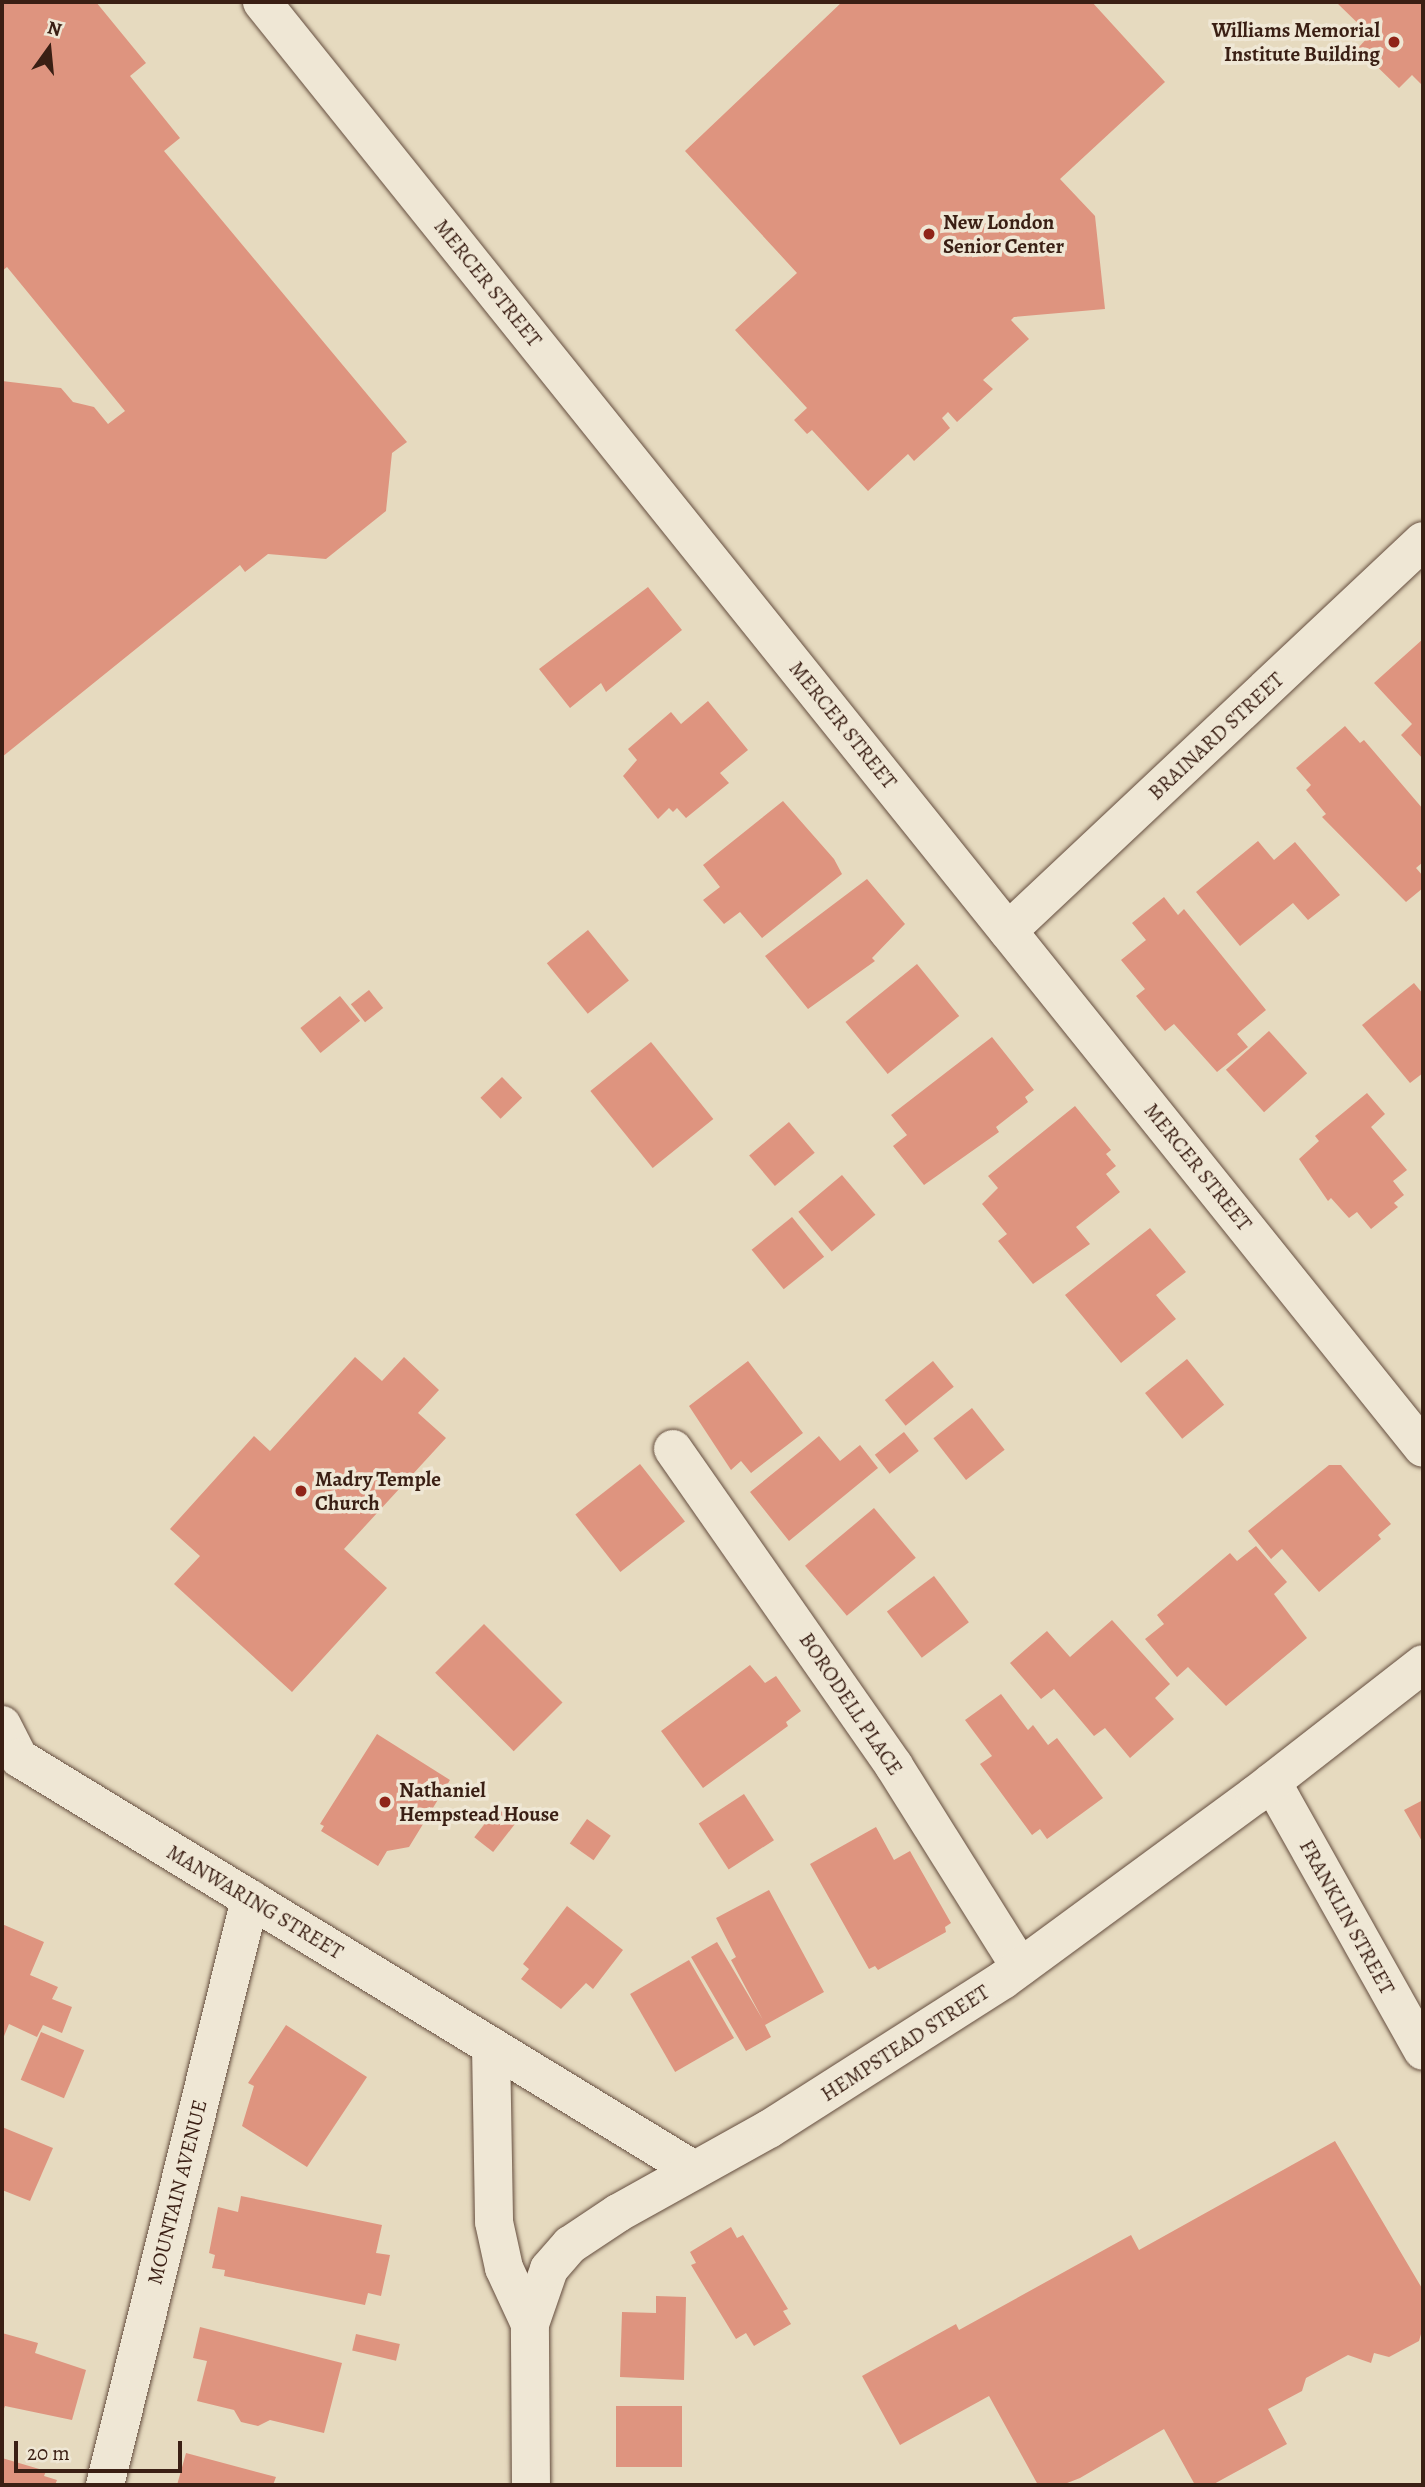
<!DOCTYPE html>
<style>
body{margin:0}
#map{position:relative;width:1425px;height:2487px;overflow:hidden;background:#e6dabf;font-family:Alegreya,serif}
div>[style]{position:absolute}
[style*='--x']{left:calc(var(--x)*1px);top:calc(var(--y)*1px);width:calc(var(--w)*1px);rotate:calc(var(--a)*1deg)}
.building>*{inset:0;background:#de947f;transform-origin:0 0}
.roads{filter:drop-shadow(0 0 2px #654e3f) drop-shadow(0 0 2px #654e3f)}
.street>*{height:38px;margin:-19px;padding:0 19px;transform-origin:19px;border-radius:19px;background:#efe7d5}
.dots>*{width:19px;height:19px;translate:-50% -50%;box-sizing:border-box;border:4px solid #efe7d5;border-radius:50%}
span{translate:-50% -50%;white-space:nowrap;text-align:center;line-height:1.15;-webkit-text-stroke:7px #efe7d5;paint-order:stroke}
.poi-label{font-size:21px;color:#3a1f14;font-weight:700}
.right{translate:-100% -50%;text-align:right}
.left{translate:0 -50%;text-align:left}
.street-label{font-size:21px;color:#3a1f14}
.frame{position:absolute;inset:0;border:4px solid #3a1f14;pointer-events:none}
.north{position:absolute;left:14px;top:14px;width:70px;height:70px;-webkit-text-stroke:5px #efe7d5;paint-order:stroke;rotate:15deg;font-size:19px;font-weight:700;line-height:28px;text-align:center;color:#3a1f14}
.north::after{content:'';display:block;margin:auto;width:24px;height:32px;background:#3a1f14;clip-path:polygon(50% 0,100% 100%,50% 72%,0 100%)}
.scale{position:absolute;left:14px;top:2441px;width:168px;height:32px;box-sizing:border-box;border:4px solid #3a1f14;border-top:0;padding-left:9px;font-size:21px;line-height:24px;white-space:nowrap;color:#3a1f14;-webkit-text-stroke:5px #efe7d5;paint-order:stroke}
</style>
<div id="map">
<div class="building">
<div style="clip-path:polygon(2px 2px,96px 2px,146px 63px,130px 76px,180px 138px,164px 151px,407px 442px,392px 453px,386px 511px,326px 559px,268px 554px,245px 572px,240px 565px,2px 757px,2px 381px,61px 388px,73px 402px,94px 407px,108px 424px,125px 411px,7px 267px,2px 271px)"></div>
<div style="clip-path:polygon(842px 2px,1092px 2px,1165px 82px,1060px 179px,1095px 216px,1105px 309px,1014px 317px,1011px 320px,1029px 339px,983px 380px,993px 389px,957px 422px,948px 412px,942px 418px,950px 428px,914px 461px,908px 454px,868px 491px,812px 430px,807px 434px,794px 420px,807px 408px,735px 330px,797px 273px,685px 151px)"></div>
<div style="clip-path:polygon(1336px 2px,1423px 2px,1423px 86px,1412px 75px,1399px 88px,1358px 48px,1370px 35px)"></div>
<div style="clip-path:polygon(648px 587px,682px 630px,606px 692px,601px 683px,570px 708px,539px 669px)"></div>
<div style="clip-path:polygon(1423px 639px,1423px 759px,1401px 735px,1412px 724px,1374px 683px)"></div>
<div style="clip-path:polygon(708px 701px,748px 750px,720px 773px,729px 783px,686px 818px,677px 808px,673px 812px,669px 808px,658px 819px,623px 776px,637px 760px,628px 749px,671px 712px,681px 724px)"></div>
<div style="clip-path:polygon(1345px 726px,1360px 743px,1364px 740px,1423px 809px,1423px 862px,1416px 868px,1423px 876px,1423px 888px,1406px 902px,1322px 817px,1326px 814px,1306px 790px,1311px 785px,1296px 768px)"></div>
<div style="clip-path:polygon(783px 801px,834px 859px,842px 874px,762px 938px,740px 912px,724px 924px,703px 900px,720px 887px,703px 865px)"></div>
<div style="clip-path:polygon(1258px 841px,1274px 860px,1295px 842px,1340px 895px,1308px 920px,1293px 903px,1240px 946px,1196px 892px)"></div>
<div style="clip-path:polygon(867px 879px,905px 924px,872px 958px,875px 961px,808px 1009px,765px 956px)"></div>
<div style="clip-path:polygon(1164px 897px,1178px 915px,1184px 909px,1266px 1010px,1237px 1034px,1248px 1047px,1217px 1072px,1174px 1024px,1165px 1031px,1136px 996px,1145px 989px,1121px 960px,1146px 940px,1132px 923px)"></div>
<div style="left:588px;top:930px;width:65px;height:53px;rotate:51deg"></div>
<div style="left:917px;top:964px;width:67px;height:92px;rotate:51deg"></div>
<div style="clip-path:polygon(1414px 983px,1423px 994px,1423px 1073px,1410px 1083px,1362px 1025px)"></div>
<div style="left:369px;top:990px;width:23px;height:23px;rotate:52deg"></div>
<div style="left:340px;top:996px;width:32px;height:51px;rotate:51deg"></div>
<div style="left:1269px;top:1031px;width:57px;height:58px;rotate:48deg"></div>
<div style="clip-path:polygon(992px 1037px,1034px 1090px,1025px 1097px,1028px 1102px,996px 1127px,999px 1132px,924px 1185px,893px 1146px,907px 1135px,891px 1115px)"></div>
<div style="left:651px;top:1042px;width:99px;height:78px;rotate:51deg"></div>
<div style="left:502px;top:1077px;width:29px;height:30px;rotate:46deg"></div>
<div style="clip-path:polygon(1367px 1093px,1385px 1114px,1371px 1127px,1407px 1170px,1393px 1181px,1404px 1195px,1394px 1203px,1398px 1207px,1371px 1229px,1357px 1212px,1349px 1218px,1331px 1198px,1328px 1201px,1299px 1159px,1319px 1141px,1315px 1136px)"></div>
<div style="clip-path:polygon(1075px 1106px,1111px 1150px,1106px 1154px,1116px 1166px,1106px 1174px,1120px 1192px,1076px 1227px,1090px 1244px,1033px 1284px,998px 1241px,1007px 1234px,982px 1204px,998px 1188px,988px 1176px)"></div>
<div style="left:789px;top:1122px;width:40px;height:52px;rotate:50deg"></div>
<div style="left:842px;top:1175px;width:52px;height:57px;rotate:50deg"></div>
<div style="left:792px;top:1217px;width:51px;height:52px;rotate:51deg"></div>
<div style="clip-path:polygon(1150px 1228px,1186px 1272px,1156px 1295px,1176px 1319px,1121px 1363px,1065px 1295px)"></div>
<div style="clip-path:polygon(355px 1357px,382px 1381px,404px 1357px,439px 1390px,418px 1413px,446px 1438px,344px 1549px,387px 1588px,292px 1692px,174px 1584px,200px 1556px,170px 1529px,254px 1436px,270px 1451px)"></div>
<div style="left:1187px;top:1359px;width:59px;height:54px;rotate:51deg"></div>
<div style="clip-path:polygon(748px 1361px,803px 1433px,751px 1473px,741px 1461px,731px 1470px,689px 1406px)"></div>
<div style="left:933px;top:1361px;width:33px;height:62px;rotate:51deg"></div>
<div style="left:972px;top:1408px;width:53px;height:49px;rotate:52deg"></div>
<div style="left:904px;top:1432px;width:24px;height:37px;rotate:52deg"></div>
<div style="clip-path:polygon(819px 1436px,840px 1461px,860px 1445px,878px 1468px,789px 1541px,750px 1492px)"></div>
<div style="left:640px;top:1464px;width:73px;height:82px;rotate:52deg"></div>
<div style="clip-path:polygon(1329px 1465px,1341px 1465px,1391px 1524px,1378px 1535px,1381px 1539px,1319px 1592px,1282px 1549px,1271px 1559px,1248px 1531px)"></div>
<div style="left:874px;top:1508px;width:65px;height:90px;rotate:50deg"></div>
<div style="clip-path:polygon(1256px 1546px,1287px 1582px,1274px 1594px,1307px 1638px,1226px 1706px,1188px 1667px,1177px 1677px,1145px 1639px,1164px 1624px,1157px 1615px,1230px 1553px,1237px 1561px)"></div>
<div style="left:934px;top:1576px;width:58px;height:59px;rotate:53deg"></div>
<div style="clip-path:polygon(1112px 1620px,1170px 1684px,1155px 1698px,1174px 1719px,1130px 1758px,1105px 1728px,1094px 1736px,1054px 1689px,1041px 1699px,1010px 1663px,1047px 1631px,1070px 1657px)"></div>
<div style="left:484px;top:1624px;width:111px;height:69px;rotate:45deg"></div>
<div style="clip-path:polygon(750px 1665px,765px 1683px,776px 1676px,801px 1711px,786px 1722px,788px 1726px,703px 1788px,661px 1731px)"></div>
<div style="clip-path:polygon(1001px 1694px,1028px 1730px,1033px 1725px,1048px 1745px,1057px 1738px,1103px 1798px,1047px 1839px,1040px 1829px,1032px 1835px,980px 1764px,992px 1756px,965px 1720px)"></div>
<div style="clip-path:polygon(377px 1734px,450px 1780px,409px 1847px,387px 1851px,378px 1866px,321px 1831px,324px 1826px,320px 1824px)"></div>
<div style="left:744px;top:1794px;width:55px;height:54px;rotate:57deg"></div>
<div style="clip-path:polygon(1423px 1800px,1423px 1843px,1404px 1810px)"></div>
<div style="left:497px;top:1808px;width:24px;height:37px;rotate:38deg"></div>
<div style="left:587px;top:1819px;width:29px;height:30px;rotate:35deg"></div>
<div style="clip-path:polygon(876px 1827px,894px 1860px,910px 1851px,951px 1923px,945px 1927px,946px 1932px,878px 1970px,875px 1966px,869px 1969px,810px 1864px)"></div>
<div style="clip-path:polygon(769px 1890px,824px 1992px,765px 2025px,771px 2037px,746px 2051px,691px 1957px,717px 1942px,763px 2020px,731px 1960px,736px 1957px,716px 1918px)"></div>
<div style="clip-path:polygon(567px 1906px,623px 1950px,593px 1989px,586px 1983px,561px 2009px,521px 1979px,529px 1969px,523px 1964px)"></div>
<div style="clip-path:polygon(2px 1924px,44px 1942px,30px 1975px,58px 1987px,52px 1999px,72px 2007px,62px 2033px,43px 2025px,37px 2037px,9px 2024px,2px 2041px)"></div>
<div style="left:689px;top:1960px;width:90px;height:68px;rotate:60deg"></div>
<div style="clip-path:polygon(286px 2025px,367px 2077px,307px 2167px,242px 2126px,254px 2086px,248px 2083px)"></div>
<div style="left:41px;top:2032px;width:47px;height:52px;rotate:23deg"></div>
<div style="clip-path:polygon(2px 2127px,53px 2148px,30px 2201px,2px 2190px)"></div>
<div style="clip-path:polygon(1335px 2141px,1423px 2290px,1423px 2327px,1419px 2341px,1389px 2357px,1374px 2353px,1371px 2363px,1348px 2355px,1306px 2378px,1302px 2391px,1268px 2409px,1287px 2444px,1212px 2485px,1195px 2485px,1164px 2429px,1080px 2478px,1062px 2485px,1038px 2485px,989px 2396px,900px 2445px,862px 2376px,956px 2324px,959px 2330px,1131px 2235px,1139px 2250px)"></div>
<div style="clip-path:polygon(241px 2196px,382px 2225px,376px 2253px,390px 2255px,381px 2296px,368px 2293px,365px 2305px,224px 2276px,225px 2270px,212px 2268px,215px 2255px,209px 2253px,218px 2207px,238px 2212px)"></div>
<div style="clip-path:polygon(731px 2227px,737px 2238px,743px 2235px,788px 2309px,783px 2311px,791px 2324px,754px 2346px,746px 2333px,736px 2339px,691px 2265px,696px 2263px,690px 2252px)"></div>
<div style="clip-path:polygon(656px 2296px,686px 2297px,684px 2380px,620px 2377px,622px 2312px,656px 2313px)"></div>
<div style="clip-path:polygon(200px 2327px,342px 2363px,324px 2433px,270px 2420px,258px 2426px,241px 2422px,234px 2410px,197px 2401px,207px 2361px,193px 2358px)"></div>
<div style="clip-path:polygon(2px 2333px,38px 2343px,35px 2353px,86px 2370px,72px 2420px,5px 2406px,2px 2414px)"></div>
<div style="left:356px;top:2334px;width:45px;height:17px;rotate:13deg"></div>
<div style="left:616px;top:2406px;width:66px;height:61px"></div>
<div style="clip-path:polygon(186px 2453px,276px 2477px,273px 2485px,177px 2485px)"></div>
<div style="clip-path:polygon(2px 2458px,46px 2471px,44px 2476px,57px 2480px,55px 2485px,2px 2485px)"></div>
</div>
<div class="roads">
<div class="street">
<div style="--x:262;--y:2;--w:1854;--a:51.24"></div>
<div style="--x:1008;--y:931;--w:569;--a:-43.22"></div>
<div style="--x:673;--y:1449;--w:386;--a:55.1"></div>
<div style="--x:894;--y:1766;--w:237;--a:57.9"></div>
<div style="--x:2;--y:1725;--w:37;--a:63"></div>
<div style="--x:19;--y:1758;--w:791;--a:31.4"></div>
<div style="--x:1272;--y:1782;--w:308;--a:60.7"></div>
<div style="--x:491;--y:2046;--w:176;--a:89"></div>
<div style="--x:494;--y:2222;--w:47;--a:77.7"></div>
<div style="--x:504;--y:2268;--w:62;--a:65.1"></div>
<div style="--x:105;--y:2485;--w:604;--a:-76.1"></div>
<div style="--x:531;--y:2485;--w:161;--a:-90.4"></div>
<div style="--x:530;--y:2324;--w:58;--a:-70.9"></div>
<div style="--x:549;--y:2269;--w:32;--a:-49"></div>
<div style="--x:570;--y:2245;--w:58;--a:-33.7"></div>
<div style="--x:618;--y:2213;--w:173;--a:-29.1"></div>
<div style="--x:769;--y:2129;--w:277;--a:-32.5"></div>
<div style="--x:1003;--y:1980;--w:313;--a:-36.3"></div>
<div style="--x:1255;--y:1795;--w:213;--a:-37.9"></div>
</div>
</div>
<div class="dots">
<div style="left:1394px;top:42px;background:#8f2418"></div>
<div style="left:929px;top:234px;background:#8f2418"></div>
<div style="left:301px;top:1491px;background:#8f2418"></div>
<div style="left:385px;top:1802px;background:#8f2418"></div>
</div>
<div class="poi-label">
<span class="right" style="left:1380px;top:42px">Williams Memorial<br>Institute Building</span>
<span class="left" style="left:943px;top:234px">New London<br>Senior Center</span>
<span class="left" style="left:315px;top:1491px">Madry Temple<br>Church</span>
<span class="left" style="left:399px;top:1802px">Nathaniel<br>Hempstead House</span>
</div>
<div class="street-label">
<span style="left:488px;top:283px;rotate:51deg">MERCER STREET</span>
<span style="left:843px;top:725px;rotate:51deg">MERCER STREET</span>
<span style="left:1216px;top:736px;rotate:-43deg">BRAINARD STREET</span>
<span style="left:1198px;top:1167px;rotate:51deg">MERCER STREET</span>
<span style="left:851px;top:1704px;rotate:56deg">BORODELL PLACE</span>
<span style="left:255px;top:1902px;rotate:31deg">MANWARING STREET</span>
<span style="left:1347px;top:1917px;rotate:61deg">FRANKLIN STREET</span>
<span style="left:905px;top:2043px;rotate:-33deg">HEMPSTEAD STREET</span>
<span style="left:177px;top:2192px;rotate:-76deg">MOUNTAIN AVENUE</span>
</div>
<div class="frame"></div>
<div class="north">N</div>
<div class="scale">20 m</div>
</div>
